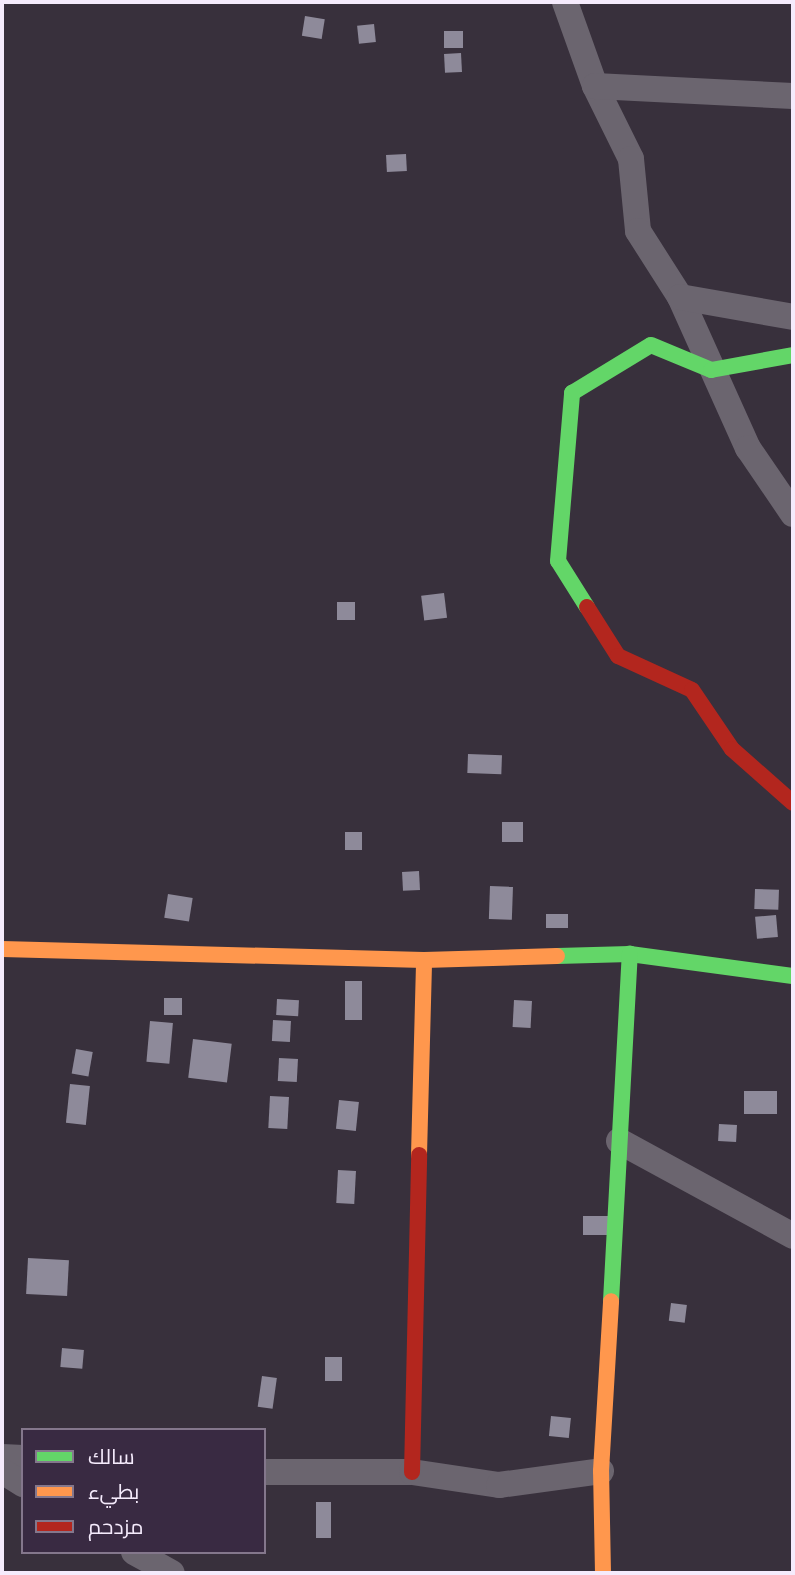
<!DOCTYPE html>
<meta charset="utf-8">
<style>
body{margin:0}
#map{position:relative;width:795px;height:1575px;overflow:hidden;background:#38303c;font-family:"Alegreya Sans",Cairo,sans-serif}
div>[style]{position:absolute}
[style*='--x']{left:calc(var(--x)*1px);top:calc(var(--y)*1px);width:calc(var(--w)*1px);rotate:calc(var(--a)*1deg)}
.building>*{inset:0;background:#8e8a9a;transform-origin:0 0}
.street>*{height:26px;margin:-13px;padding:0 13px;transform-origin:13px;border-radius:13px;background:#6b656f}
.fast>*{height:16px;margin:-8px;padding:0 8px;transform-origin:8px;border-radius:8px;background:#63d668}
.slow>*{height:16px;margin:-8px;padding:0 8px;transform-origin:8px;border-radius:8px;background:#ff974d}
.jam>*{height:16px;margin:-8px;padding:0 8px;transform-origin:8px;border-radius:8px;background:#b3261e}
span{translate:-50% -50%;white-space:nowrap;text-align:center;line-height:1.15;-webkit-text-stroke:7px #392a42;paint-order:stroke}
.frame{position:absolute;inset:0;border:4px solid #f5ebfc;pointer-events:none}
.legend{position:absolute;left:21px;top:1428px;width:245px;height:126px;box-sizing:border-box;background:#392a42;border:2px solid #84778c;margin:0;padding:9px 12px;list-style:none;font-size:21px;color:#f5ebfc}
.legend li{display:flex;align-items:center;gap:14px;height:35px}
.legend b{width:35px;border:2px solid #84778c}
</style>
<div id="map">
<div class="building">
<div style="left:305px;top:16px;width:20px;height:20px;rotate:9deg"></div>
<div style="left:374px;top:24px;width:18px;height:17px;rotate:84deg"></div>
<div style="left:444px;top:31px;width:19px;height:17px"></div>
<div style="left:461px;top:53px;width:19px;height:17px;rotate:87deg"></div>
<div style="left:406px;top:154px;width:17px;height:20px;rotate:87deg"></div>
<div style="left:444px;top:593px;width:25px;height:23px;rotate:83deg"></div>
<div style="left:337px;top:602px;width:18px;height:18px"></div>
<div style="left:468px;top:754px;width:34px;height:19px;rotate:2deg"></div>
<div style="left:502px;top:822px;width:21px;height:20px"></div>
<div style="left:345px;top:832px;width:17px;height:18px"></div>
<div style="left:419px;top:871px;width:19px;height:17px;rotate:87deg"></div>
<div style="left:490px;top:886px;width:23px;height:33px;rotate:2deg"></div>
<div style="left:755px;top:889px;width:24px;height:20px;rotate:2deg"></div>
<div style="left:168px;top:894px;width:25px;height:24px;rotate:9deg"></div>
<div style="left:546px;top:914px;width:22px;height:14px"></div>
<div style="left:776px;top:915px;width:22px;height:21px;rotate:85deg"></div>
<div style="left:345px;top:981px;width:17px;height:39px"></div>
<div style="left:182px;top:998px;width:17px;height:18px;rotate:90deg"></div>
<div style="left:277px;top:999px;width:22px;height:16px;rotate:3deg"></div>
<div style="left:514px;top:1000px;width:18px;height:27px;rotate:3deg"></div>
<div style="left:273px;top:1020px;width:18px;height:21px;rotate:3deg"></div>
<div style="left:150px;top:1021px;width:23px;height:41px;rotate:5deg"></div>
<div style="left:193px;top:1039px;width:39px;height:39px;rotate:7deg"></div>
<div style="left:76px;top:1049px;width:17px;height:25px;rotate:10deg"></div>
<div style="left:279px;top:1058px;width:19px;height:23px;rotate:3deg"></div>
<div style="left:70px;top:1084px;width:20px;height:39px;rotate:6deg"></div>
<div style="left:744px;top:1091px;width:33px;height:23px"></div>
<div style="left:270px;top:1096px;width:19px;height:32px;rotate:3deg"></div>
<div style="left:339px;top:1100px;width:20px;height:29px;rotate:6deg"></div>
<div style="left:719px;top:1124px;width:18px;height:17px;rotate:3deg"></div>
<div style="left:338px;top:1170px;width:18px;height:33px;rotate:3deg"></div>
<div style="left:583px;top:1216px;width:25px;height:19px"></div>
<div style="left:28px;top:1258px;width:41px;height:36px;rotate:3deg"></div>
<div style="left:671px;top:1303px;width:16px;height:18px;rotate:7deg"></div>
<div style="left:62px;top:1348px;width:22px;height:19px;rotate:5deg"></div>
<div style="left:325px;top:1357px;width:17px;height:24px"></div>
<div style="left:262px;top:1376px;width:15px;height:31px;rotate:8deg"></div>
<div style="left:551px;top:1416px;width:20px;height:20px;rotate:6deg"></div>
<div style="left:316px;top:1502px;width:15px;height:36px"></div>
</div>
<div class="street">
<div style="--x:565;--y:2;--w:89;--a:70.3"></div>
<div style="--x:595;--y:86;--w:81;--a:63.7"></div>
<div style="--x:631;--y:159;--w:72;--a:84.4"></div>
<div style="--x:638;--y:231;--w:78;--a:57.5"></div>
<div style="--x:680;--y:297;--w:166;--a:65.8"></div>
<div style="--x:748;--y:448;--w:80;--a:55.7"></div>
<div style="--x:595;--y:86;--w:198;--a:2.9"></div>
<div style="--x:680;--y:297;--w:115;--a:10"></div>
<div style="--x:619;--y:1141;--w:198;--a:28.6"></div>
<div style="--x:2;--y:1457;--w:21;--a:3"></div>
<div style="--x:2;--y:1471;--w:25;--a:32"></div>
<div style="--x:264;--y:1472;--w:148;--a:0"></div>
<div style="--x:412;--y:1472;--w:88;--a:8.5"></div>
<div style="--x:499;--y:1485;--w:103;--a:-7.8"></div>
<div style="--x:134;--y:1552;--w:43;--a:28.9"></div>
</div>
<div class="fast">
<div style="--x:587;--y:607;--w:54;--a:-122.2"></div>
<div style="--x:558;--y:561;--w:169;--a:-85.2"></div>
<div style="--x:572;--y:393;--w:92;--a:-31.3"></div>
<div style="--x:651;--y:345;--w:65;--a:22.6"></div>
<div style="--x:711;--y:370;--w:83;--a:-10.4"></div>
<div style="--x:557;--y:956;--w:73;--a:-1.6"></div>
<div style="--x:630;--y:954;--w:164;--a:7.7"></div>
<div style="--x:611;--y:1301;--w:348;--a:-86.9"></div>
</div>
<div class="slow">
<div style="--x:2;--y:949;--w:422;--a:1.5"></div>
<div style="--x:424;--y:960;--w:133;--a:-1.7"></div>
<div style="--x:419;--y:1155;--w:195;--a:-88.5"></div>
<div style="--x:603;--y:1573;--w:102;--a:-91.1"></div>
<div style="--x:601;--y:1471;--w:170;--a:-86.6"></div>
</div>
<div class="jam">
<div style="--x:587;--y:607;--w:58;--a:57.7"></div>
<div style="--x:618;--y:656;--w:81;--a:24.7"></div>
<div style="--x:692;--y:690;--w:71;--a:55.9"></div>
<div style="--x:732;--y:749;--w:81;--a:41.5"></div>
<div style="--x:412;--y:1472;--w:317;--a:-88.7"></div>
</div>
<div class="frame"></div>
<ul class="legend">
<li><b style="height:9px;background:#63d668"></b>سالك</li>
<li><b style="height:9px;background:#ff974d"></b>بطيء</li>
<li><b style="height:9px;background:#b3261e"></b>مزدحم</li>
</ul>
</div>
